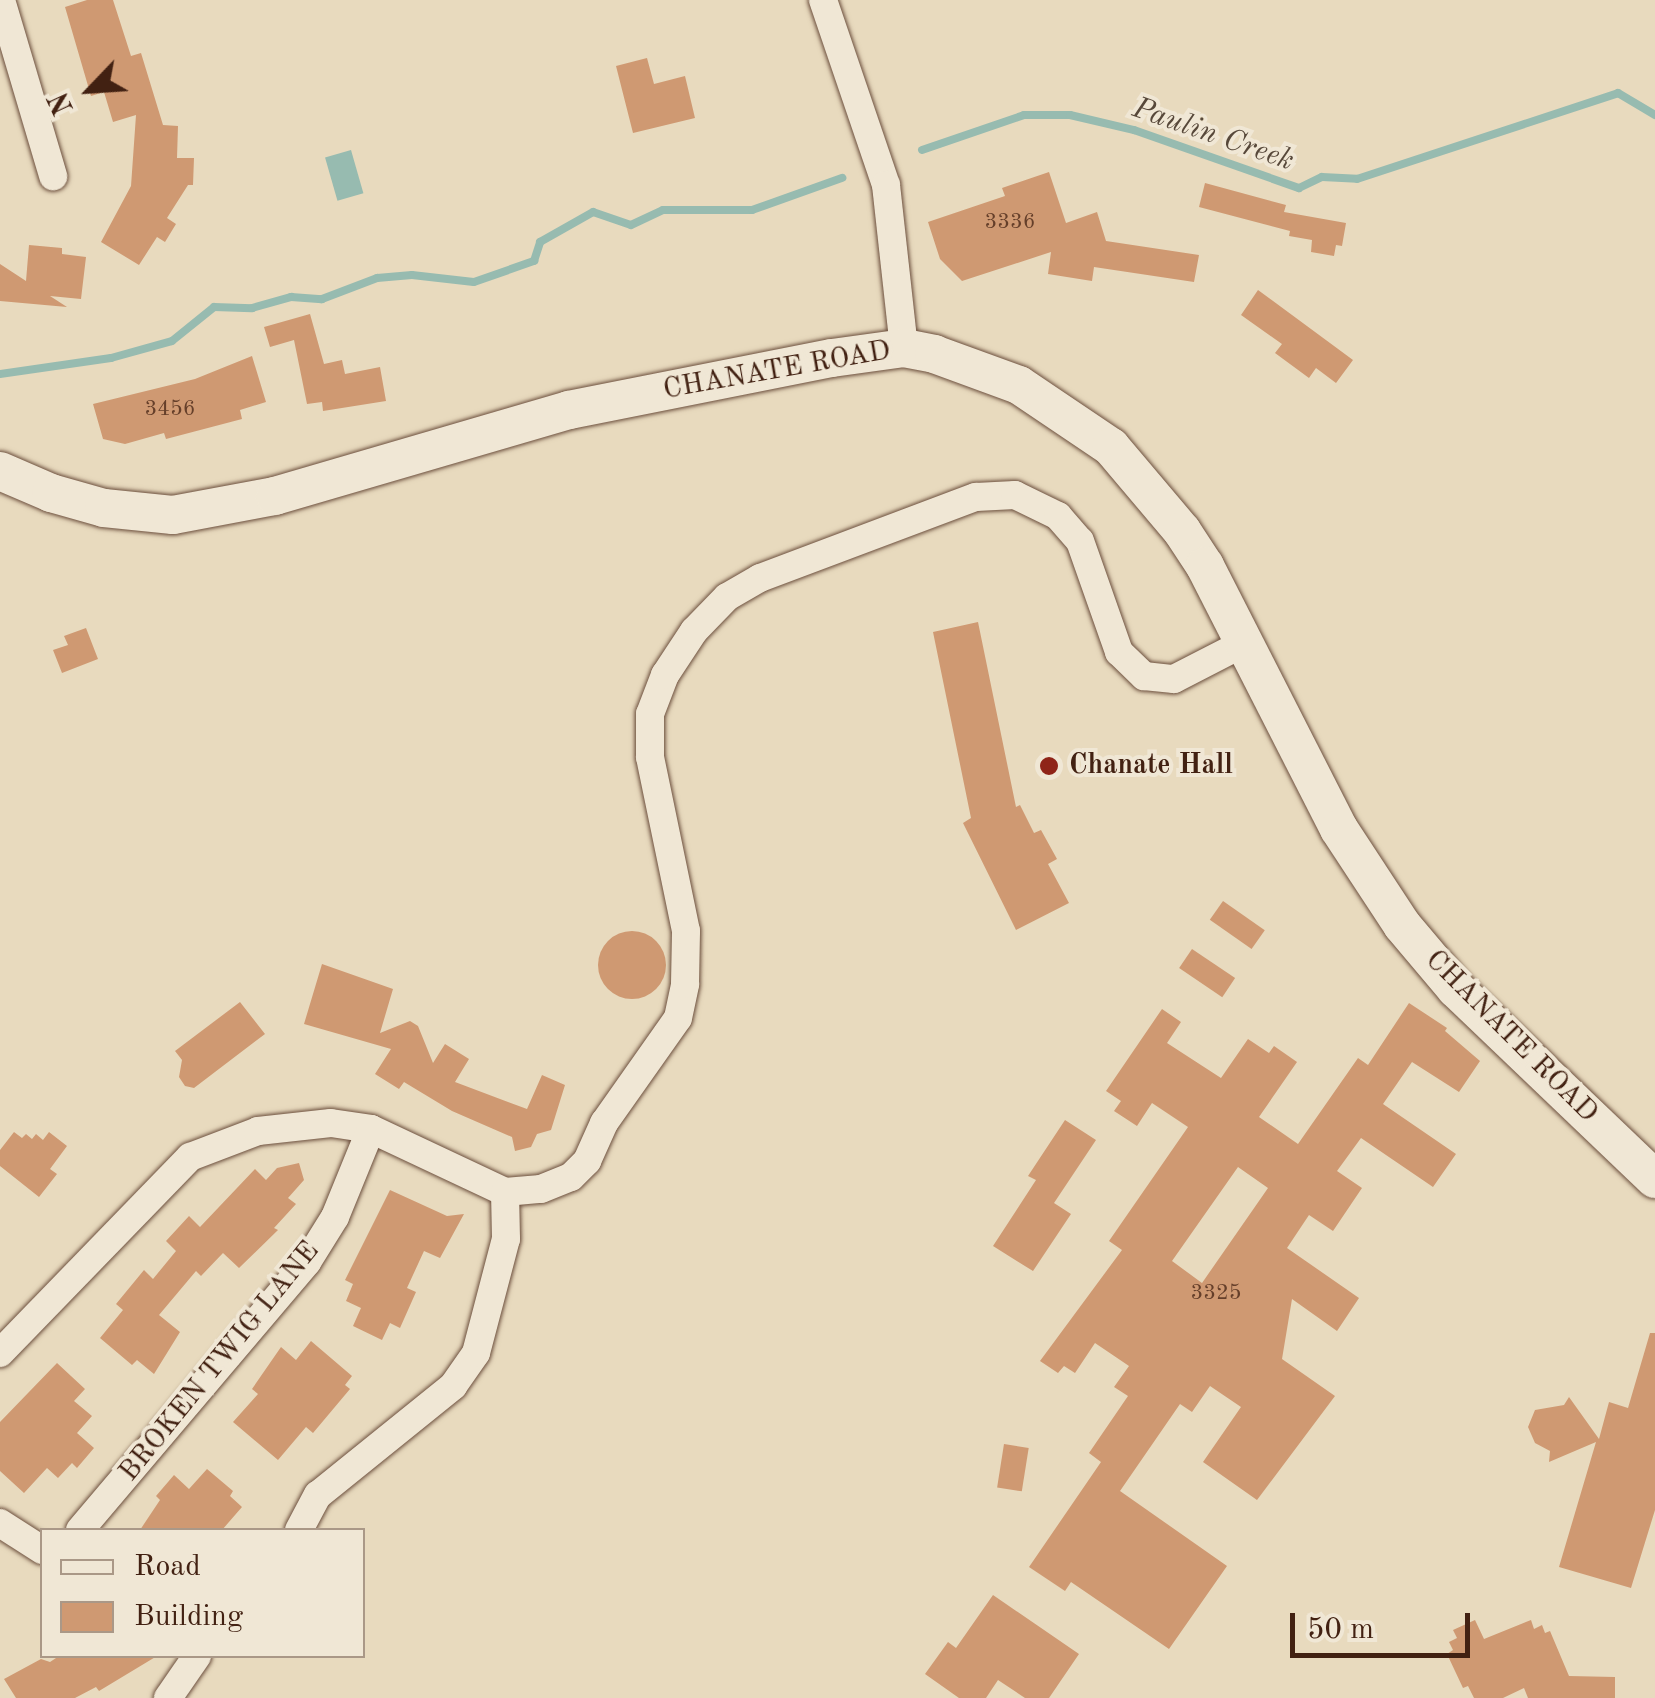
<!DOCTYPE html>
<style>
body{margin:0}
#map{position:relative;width:1655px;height:1698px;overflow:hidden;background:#e8dabe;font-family:"Old Standard TT",serif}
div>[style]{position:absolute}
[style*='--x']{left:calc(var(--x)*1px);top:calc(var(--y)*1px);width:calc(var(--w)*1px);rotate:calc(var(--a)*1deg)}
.water>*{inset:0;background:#97bbb0;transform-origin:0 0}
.stream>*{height:8px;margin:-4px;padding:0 4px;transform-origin:4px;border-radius:4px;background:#97bbb0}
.building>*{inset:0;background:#cf9972;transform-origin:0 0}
.round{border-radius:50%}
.roads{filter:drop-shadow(0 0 2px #6c4f3d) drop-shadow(0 0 2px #6c4f3d)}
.street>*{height:28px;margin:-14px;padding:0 14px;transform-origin:14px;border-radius:14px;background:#f0e7d5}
.secondary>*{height:38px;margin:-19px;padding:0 19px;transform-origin:19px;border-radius:19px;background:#f0e7d5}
.dots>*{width:28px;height:28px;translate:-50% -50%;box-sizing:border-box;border:5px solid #f0e7d5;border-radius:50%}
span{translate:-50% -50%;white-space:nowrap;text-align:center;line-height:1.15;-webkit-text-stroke:8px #f0e7d5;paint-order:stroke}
.number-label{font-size:22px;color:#653f2a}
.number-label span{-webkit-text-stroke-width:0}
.street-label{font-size:28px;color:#422112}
.poi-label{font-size:28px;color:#422112;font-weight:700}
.left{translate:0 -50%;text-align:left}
.water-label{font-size:30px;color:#57483a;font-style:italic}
.legend{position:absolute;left:40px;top:1528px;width:325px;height:130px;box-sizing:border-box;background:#f0e7d5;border:2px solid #aa9887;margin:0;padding:12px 18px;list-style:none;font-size:30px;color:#422112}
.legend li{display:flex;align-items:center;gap:20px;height:50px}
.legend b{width:50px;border:2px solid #aa9887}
.north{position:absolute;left:40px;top:40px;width:100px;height:100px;-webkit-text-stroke:8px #f0e7d5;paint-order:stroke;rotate:245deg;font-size:28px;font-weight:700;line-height:40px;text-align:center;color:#422112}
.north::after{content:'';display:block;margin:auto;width:35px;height:45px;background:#422112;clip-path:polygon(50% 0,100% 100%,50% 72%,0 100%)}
.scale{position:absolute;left:1290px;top:1613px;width:180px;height:45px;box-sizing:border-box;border:5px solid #422112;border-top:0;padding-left:12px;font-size:30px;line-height:35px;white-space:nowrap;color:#422112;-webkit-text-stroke:8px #f0e7d5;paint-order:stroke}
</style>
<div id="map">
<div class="water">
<div style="left:351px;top:150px;width:45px;height:27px;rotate:74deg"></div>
</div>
<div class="stream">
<div style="--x:922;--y:150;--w:108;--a:-18.9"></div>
<div style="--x:1024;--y:115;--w:46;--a:0"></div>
<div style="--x:1070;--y:115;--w:66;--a:13.2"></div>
<div style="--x:1134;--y:130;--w:175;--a:19.4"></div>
<div style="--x:1299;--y:188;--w:25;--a:-26"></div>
<div style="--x:1322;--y:177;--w:35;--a:3"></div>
<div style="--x:1357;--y:179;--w:275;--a:-18.2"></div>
<div style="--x:1618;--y:93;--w:43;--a:30.7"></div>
<div style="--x:0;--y:374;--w:112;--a:-8.2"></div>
<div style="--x:111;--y:358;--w:63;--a:-15.6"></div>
<div style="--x:172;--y:341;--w:54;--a:-39"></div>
<div style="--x:214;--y:307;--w:38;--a:2"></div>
<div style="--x:252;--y:308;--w:41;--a:-15.8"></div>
<div style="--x:291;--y:297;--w:31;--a:4"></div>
<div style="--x:322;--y:299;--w:59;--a:-20.9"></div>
<div style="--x:377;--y:278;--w:35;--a:-5"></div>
<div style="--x:412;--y:275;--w:62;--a:6.4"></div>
<div style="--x:474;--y:282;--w:64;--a:-19.3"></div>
<div style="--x:534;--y:261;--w:20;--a:-72"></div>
<div style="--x:540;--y:242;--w:61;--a:-29.5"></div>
<div style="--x:593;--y:212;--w:40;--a:18.9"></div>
<div style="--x:631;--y:225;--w:35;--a:-25"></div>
<div style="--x:663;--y:210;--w:89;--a:0"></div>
<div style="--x:752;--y:210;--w:96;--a:-19.6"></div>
</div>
<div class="building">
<div style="clip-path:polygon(87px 0,113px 0,131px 56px,141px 53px,163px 125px,178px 126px,177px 158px,194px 158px,193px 185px,188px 185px,167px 218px,176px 224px,165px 242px,157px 237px,139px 265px,101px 242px,131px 186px,136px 115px,113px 122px,104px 92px,91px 96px,65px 7px)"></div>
<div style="clip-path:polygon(647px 58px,654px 84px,685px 76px,695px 118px,633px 133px,616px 66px)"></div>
<div style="clip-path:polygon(1049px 172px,1066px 223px,1097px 212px,1106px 241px,1199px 255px,1194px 282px,1094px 267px,1092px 281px,1048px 274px,1051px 252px,962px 281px,940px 259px,928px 222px,1005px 196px,1002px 188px)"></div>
<div style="clip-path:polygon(1205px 183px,1286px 205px,1284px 212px,1346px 223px,1342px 246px,1336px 245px,1334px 256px,1311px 252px,1312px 240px,1289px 236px,1290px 231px,1199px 207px)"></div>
<div style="clip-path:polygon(29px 245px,62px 248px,62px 254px,86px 257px,81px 299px,50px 296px,67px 307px,0 301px,0 264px,26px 281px)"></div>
<div style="clip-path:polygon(1258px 290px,1353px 360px,1336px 383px,1316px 368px,1309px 378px,1275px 353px,1282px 344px,1241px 315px)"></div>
<div style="clip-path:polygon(310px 314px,324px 364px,342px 360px,345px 374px,380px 367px,386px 401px,323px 411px,322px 402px,307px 404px,294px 340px,270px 347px,264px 327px)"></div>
<div style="clip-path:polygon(252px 356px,266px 402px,240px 410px,242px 419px,166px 439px,164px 433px,125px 444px,103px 439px,93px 404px,195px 379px)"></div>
<div style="clip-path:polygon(978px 622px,1016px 807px,1020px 805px,1034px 833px,1041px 830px,1057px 859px,1048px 864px,1069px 903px,1016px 930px,963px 823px,971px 818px,933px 632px)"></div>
<div style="clip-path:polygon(86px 628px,98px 659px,62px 673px,53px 650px,68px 645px,64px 636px)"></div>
<div style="left:1223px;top:901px;width:51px;height:23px;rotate:35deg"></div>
<div class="round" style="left:598px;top:931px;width:68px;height:68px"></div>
<div style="left:1192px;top:949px;width:52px;height:23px;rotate:34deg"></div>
<div style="clip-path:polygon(322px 964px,393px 989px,380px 1033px,410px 1021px,418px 1026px,433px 1063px,445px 1044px,469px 1059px,455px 1082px,527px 1109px,542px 1075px,565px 1085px,551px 1130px,537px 1134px,531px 1147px,515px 1151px,512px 1137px,452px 1111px,404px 1082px,399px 1089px,375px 1074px,391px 1049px,304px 1024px)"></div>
<div style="clip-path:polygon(240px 1002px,265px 1034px,194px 1088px,185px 1086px,179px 1077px,182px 1060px,175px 1051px)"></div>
<div style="clip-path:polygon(evenodd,1409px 1003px,1447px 1028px,1445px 1031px,1480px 1061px,1459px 1092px,1412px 1062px,1383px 1104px,1456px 1154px,1433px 1187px,1361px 1138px,1337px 1171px,1362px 1188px,1333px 1231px,1309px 1215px,1287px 1248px,1359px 1298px,1337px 1331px,1292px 1299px,1282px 1359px,1335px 1396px,1257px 1500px,1203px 1462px,1241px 1407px,1210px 1386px,1192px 1412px,1180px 1404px,1120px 1491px,1227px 1566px,1169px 1649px,1071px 1582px,1065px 1591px,1029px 1567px,1101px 1462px,1089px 1453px,1128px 1396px,1114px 1387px,1129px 1366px,1095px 1343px,1075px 1373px,1064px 1366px,1058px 1373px,1040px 1361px,1122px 1250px,1109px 1241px,1188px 1127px,1152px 1103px,1137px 1126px,1114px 1111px,1121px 1101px,1106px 1091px,1162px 1009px,1181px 1022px,1167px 1043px,1221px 1078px,1248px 1039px,1269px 1053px,1274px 1046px,1297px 1062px,1259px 1117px,1298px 1144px,1358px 1058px,1368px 1065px,1409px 1003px,1238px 1167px,1268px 1188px,1202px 1283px,1172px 1261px,1238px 1167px)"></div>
<div style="clip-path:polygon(1065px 1120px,1096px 1140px,1054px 1203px,1071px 1214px,1033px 1271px,993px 1246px,1036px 1180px,1028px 1176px)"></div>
<div style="clip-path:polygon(14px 1132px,22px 1138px,26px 1134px,32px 1139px,36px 1134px,43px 1140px,49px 1132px,67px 1146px,50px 1169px,57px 1174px,39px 1197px,0 1166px,0 1150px)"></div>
<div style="clip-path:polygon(299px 1163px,304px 1180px,288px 1198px,296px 1204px,274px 1228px,278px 1230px,239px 1268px,223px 1253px,201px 1276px,196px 1271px,159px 1315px,180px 1332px,154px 1374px,137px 1360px,132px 1365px,100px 1338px,123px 1310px,116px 1304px,144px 1270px,153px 1279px,176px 1251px,166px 1241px,189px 1216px,200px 1227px,255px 1169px,266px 1180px,277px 1168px)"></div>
<div style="clip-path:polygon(390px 1190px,447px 1216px,464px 1214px,440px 1258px,424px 1251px,407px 1288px,416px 1292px,400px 1328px,390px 1323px,382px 1340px,353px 1326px,361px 1308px,346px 1301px,353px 1284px,345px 1280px)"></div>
<div style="clip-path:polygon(1650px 1333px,1655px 1333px,1655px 1510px,1631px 1588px,1559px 1567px,1596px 1442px,1549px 1462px,1550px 1451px,1535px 1443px,1528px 1427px,1535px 1410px,1564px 1405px,1569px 1397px,1599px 1439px,1609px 1402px,1628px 1408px)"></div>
<div style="clip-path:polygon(311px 1341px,352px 1376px,345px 1385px,350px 1389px,313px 1433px,306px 1427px,278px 1460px,233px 1422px,258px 1394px,252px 1389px,281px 1347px,296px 1360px)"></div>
<div style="clip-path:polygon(57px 1363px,85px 1389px,74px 1401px,92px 1416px,77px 1433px,94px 1448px,77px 1468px,72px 1463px,58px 1478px,47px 1468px,24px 1493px,0 1471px,0 1422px)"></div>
<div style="left:1004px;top:1444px;width:25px;height:44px;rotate:9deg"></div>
<div style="clip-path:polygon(207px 1469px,233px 1491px,230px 1496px,242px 1507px,222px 1530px,140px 1530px,160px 1500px,156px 1496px,174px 1475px,189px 1489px)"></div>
<div style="clip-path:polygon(993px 1595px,1079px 1654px,1049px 1698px,1025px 1698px,998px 1680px,986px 1698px,959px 1698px,925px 1674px,948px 1642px,956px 1648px)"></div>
<div style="clip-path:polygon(1475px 1620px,1484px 1639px,1531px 1620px,1534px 1629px,1542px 1625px,1545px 1633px,1550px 1631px,1569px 1676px,1615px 1677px,1615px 1698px,1528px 1698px,1524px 1688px,1503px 1698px,1474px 1698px,1468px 1686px,1463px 1688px,1447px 1654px,1453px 1650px,1449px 1642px,1457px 1638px,1453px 1630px)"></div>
<div style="clip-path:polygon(59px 1656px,157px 1656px,99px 1691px,96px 1687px,75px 1698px,16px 1698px,4px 1679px,41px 1659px,50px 1662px)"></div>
</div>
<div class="roads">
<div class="street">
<div style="--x:1;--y:0;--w:184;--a:73.5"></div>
<div style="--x:823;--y:0;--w:195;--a:71.2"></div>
<div style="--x:886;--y:185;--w:164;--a:83.7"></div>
<div style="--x:0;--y:1353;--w:273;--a:-45.9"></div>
<div style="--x:190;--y:1157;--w:73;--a:-20.9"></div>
<div style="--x:258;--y:1131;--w:73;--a:-6.3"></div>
<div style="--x:331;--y:1123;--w:40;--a:8.5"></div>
<div style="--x:371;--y:1129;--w:148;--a:25.2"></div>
<div style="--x:505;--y:1192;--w:36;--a:-5"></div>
<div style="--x:541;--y:1189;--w:32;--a:-22"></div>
<div style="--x:571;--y:1177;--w:23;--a:-45"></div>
<div style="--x:587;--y:1161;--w:42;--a:-65.9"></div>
<div style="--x:604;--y:1123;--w:128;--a:-54.8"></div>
<div style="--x:678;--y:1018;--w:35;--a:-78"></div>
<div style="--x:685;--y:984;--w:53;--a:-88.9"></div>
<div style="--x:686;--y:931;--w:178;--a:-101.7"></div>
<div style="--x:650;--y:757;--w:43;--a:-90"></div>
<div style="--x:650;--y:714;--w:42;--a:-69"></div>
<div style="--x:665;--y:675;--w:53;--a:-56.6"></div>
<div style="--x:694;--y:631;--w:47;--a:-45.9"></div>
<div style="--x:727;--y:597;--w:38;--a:-30"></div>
<div style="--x:760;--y:578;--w:231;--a:-20.6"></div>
<div style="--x:976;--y:497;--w:39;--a:-3"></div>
<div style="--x:1015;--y:495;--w:48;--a:26"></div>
<div style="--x:1058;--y:516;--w:33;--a:49"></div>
<div style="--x:1080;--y:541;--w:118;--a:70.6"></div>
<div style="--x:1119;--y:652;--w:35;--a:44"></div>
<div style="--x:1144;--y:676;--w:30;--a:6"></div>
<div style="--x:1174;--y:679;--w:79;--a:-27.2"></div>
<div style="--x:0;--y:1523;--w:50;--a:32.7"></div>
<div style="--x:80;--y:1530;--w:351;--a:-49.7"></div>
<div style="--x:307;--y:1262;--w:53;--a:-58.1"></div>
<div style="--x:335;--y:1217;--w:95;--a:-67.8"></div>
<div style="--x:299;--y:1530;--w:40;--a:-62"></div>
<div style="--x:318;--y:1495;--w:174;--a:-38.9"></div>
<div style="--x:453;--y:1386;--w:40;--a:-55.1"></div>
<div style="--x:476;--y:1353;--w:118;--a:-75.3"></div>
<div style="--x:506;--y:1239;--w:47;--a:-91.2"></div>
<div style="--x:168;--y:1698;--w:51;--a:-55.4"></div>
</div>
<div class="secondary">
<div style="--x:0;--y:471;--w:56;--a:23.3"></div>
<div style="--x:51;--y:493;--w:55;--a:15.8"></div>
<div style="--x:104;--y:508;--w:69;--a:5.8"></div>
<div style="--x:173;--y:515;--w:104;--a:-10.6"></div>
<div style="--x:275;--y:496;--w:306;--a:-16.3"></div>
<div style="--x:569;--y:410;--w:268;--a:-11.2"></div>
<div style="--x:832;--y:358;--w:73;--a:-7.9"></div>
<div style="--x:904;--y:348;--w:31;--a:11"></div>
<div style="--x:934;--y:354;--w:90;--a:20"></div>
<div style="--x:1019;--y:385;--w:111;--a:34"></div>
<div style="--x:1111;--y:447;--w:110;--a:49.8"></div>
<div style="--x:1182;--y:531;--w:42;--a:56.7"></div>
<div style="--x:1205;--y:566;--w:295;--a:63"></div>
<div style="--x:1339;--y:829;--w:115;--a:56.7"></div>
<div style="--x:1402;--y:925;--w:84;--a:49.8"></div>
<div style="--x:1456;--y:989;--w:275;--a:43.7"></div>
</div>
</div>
<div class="dots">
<div style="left:1049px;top:766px;background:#8f2418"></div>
</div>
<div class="number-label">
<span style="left:1010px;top:223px">3336</span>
<span style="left:170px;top:410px">3456</span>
<span style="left:1216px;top:1294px">3325</span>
</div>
<div class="street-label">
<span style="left:777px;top:371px;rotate:-10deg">CHANATE ROAD</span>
<span style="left:1511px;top:1037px;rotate:45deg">CHANATE ROAD</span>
<span style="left:220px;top:1362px;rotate:-51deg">BROKEN TWIG LANE</span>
</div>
<div class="poi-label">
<span class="left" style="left:1069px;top:766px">Chanate Hall</span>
</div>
<div class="water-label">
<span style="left:1213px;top:135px;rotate:19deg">Paulin Creek</span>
</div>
<ul class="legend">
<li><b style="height:12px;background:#f0e7d5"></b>Road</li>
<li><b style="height:28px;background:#cf9972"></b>Building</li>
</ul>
<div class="north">N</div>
<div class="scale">50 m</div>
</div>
